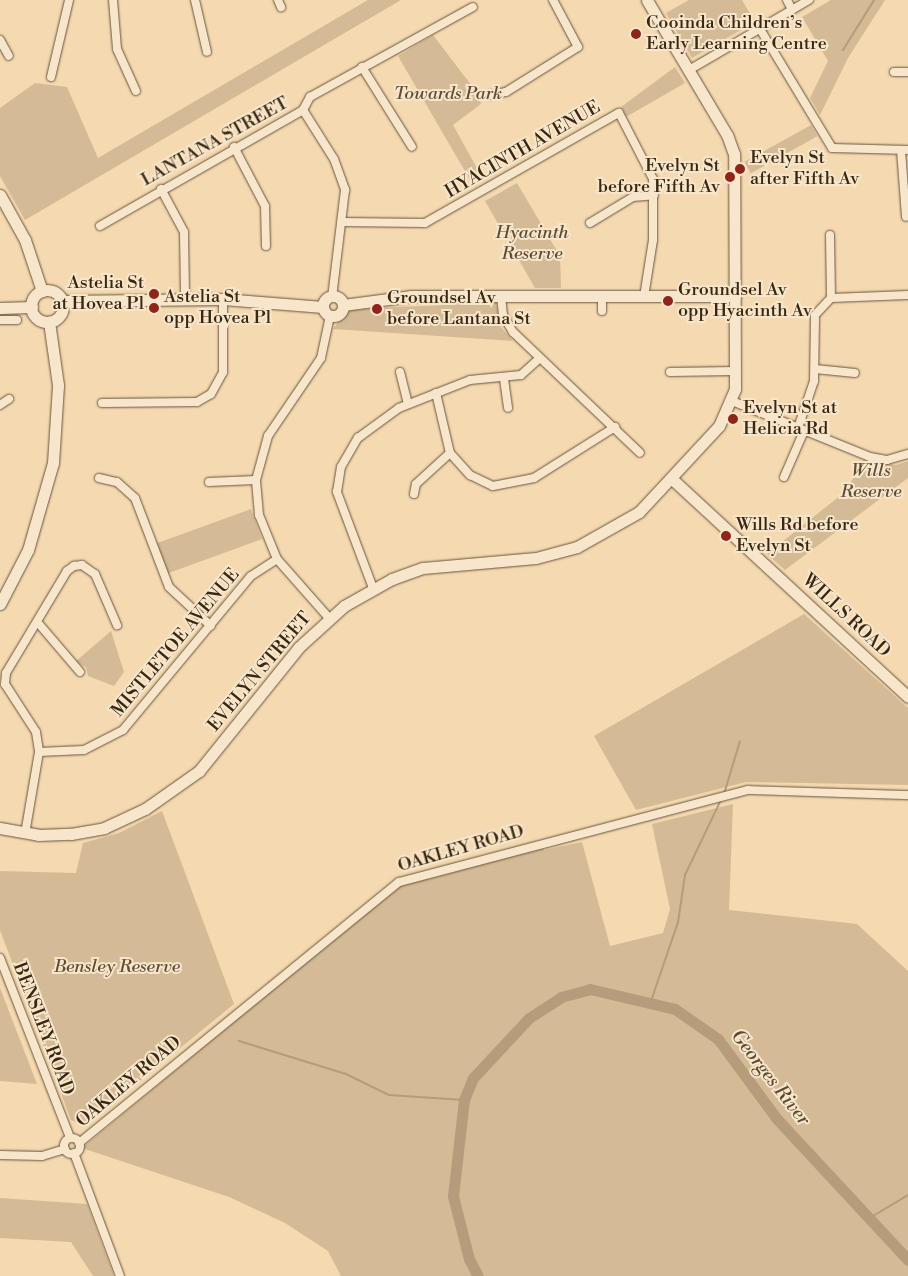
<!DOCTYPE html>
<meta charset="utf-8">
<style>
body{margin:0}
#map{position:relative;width:908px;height:1276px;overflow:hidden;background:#f4d9b1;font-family:"Libre Bodoni",serif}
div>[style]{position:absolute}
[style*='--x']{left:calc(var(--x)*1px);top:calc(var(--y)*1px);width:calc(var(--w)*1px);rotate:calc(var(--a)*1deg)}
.green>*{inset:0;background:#d4bb96;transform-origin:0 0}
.stream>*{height:2px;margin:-1px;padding:0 1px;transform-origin:1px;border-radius:1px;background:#b59c7b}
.river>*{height:11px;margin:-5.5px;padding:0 5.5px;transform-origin:5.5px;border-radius:5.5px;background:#b59c7b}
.roads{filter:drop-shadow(0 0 1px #685439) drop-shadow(0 0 1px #685439)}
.street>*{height:8px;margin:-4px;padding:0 4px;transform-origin:4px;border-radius:4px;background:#f8e6cc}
.street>.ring{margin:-4px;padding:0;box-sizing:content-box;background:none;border:8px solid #f8e6cc;border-radius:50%}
.secondary>*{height:11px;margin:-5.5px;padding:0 5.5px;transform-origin:5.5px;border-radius:5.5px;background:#f8e6cc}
.secondary>.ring{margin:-5.5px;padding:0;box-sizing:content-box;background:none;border:11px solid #f8e6cc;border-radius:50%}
.dots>*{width:14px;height:14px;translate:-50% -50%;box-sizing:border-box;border:2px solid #f8e6cc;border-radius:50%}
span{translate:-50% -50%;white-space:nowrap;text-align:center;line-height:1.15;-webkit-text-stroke:4px #f8e6cc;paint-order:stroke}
.poi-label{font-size:18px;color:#3a2711}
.left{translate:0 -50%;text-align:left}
.right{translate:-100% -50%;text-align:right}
.park-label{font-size:18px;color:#604c32;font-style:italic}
.street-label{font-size:18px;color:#3a2711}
.water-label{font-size:19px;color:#5f4a31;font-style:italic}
</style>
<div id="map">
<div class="green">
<div style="clip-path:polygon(368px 0,401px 0,25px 220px,0 176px,0 108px,35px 83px,67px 87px,98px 158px)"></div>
<div style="clip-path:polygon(689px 0,742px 0,755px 22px,692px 58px,666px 13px)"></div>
<div style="clip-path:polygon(831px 0,885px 0,848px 58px,820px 115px,810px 98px,828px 61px,802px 17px)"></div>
<div style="clip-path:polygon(433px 35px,478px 94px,481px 104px,453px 125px,483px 179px,473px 185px,398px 56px)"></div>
<div style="clip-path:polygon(675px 67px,685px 83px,626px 117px,621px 107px)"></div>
<div style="left:811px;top:125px;width:13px;height:76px;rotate:61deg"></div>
<div style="clip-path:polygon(517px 183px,560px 256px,561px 288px,535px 288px,485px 201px)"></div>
<div style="clip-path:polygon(496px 303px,500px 326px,513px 341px,333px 329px,348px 309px)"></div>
<div style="clip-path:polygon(863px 460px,896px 465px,908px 461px,908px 478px,785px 570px,767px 554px,846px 491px)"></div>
<div style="left:251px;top:509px;width:32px;height:100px;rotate:70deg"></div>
<div style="clip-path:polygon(804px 614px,908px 708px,908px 785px,746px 782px,636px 810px,594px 736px)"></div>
<div style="clip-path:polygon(111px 631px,124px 672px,114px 686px,88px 676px,86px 667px,75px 662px)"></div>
<div style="clip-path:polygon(733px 804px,729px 910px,857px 924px,908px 971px,908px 1276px,341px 1276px,328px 1251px,285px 1223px,229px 1197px,82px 1148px,396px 887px,543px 845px,544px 850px,582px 842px,610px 946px,663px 933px,670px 909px,652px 824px)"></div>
<div style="clip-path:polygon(162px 811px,234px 1004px,85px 1126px,71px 1120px,0 930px,0 871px,76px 873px,83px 843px,119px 833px)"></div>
<div style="clip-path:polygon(0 988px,37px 1084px,0 1081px)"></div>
<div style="clip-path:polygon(0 1198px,87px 1204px,114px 1276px,93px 1276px,71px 1242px,0 1238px)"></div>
</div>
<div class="stream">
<div style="--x:843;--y:50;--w:59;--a:-58.2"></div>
<div style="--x:724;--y:794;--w:55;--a:-73.2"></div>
<div style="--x:650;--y:1004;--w:87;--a:-71.1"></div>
<div style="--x:678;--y:922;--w:48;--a:-81.5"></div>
<div style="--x:685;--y:875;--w:83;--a:-64.4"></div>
<div style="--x:239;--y:1041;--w:112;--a:17.1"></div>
<div style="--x:346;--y:1074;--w:48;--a:26"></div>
<div style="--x:389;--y:1095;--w:75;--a:3.8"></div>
<div style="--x:868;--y:1219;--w:47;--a:-31"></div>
</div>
<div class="river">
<div style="--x:478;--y:1276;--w:19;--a:-118"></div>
<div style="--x:469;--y:1259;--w:65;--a:-104.3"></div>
<div style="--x:453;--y:1196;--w:97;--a:-83.5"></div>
<div style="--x:464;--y:1100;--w:24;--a:-68"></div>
<div style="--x:473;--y:1078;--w:82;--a:-47"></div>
<div style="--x:529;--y:1018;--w:38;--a:-33"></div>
<div style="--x:561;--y:997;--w:30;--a:-15"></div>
<div style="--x:590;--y:989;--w:87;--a:13.2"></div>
<div style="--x:675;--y:1009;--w:52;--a:34.9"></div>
<div style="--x:718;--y:1039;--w:99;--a:53.6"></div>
<div style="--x:777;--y:1119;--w:192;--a:47.1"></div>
</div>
<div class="roads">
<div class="street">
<div style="--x:113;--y:0;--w:49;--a:85.3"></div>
<div style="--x:117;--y:49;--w:46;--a:65.7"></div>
<div style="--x:195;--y:0;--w:53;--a:77"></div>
<div style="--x:278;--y:0;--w:8;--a:67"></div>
<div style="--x:787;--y:0;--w:11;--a:63"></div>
<div style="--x:760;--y:29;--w:139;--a:58.8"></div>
<div style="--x:832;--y:148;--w:76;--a:1.5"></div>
<div style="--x:0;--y:40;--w:18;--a:61"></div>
<div style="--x:362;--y:67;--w:94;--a:58"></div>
<div style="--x:689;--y:70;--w:139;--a:-30.3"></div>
<div style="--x:894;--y:72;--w:14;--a:0"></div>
<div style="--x:51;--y:77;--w:79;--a:-76.8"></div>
<div style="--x:490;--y:95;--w:16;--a:-11"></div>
<div style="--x:506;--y:92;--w:85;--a:-32"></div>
<div style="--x:578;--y:47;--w:53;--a:-118"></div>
<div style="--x:303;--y:110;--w:15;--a:-62"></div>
<div style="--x:310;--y:97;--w:186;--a:-28.9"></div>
<div style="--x:234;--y:147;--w:67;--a:62.3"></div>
<div style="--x:265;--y:206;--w:40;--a:88.6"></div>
<div style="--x:901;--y:150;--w:67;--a:85.7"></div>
<div style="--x:161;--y:189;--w:49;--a:61.9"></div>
<div style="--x:184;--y:232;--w:67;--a:89.1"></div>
<div style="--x:342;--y:222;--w:83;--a:0.7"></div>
<div style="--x:425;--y:223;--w:223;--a:-29.6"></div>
<div style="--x:619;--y:113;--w:74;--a:62.7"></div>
<div style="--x:653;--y:179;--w:61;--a:90"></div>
<div style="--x:653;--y:240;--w:58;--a:99"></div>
<div style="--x:590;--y:223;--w:50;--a:-31.2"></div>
<div style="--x:633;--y:197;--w:21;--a:-5"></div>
<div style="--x:100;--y:226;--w:234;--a:-29.7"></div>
<div style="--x:303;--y:110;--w:58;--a:57.7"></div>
<div style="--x:334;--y:159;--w:33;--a:70"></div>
<div style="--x:345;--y:190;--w:108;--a:96.9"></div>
<div style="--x:830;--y:235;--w:63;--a:89.1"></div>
<div style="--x:501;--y:296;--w:19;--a:84"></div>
<div style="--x:503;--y:315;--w:20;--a:60"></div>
<div style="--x:513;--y:332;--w:175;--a:43.6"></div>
<div style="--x:831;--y:298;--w:77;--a:-2.2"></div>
<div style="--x:602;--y:311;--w:14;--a:-90"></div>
<div style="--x:0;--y:320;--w:17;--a:0"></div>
<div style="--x:815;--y:369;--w:40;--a:5.7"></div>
<div style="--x:400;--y:372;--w:33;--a:76"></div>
<div style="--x:670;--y:372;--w:65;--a:-0.9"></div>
<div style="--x:504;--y:379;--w:29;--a:82"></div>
<div style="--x:436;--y:393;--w:62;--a:76.9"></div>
<div style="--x:450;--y:453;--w:30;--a:48"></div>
<div style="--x:470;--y:475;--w:25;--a:26"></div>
<div style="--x:493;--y:486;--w:42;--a:-11"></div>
<div style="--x:534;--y:478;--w:96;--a:-32.2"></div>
<div style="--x:732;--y:401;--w:149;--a:22.1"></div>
<div style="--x:870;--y:457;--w:17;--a:10"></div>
<div style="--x:887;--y:460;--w:22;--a:-16"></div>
<div style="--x:102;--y:403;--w:95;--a:-0.6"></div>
<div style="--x:197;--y:402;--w:16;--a:-30"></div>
<div style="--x:211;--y:394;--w:25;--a:-61"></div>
<div style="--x:223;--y:372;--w:73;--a:-90"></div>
<div style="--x:0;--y:405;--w:11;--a:-34"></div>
<div style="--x:798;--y:428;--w:50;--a:-71.2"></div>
<div style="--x:814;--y:381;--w:66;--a:-89.1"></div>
<div style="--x:815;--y:315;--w:23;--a:-47"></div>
<div style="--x:784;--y:477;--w:50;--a:-66.5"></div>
<div style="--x:99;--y:478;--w:18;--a:13"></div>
<div style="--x:117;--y:482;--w:24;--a:42"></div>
<div style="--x:135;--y:498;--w:95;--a:69.1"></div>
<div style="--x:169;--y:587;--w:57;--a:42.9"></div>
<div style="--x:209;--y:482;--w:47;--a:-2.4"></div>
<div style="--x:414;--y:494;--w:10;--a:-79"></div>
<div style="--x:416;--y:484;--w:46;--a:-42.4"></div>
<div style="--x:373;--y:588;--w:103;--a:-110.6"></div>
<div style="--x:337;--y:492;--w:25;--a:-81"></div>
<div style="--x:341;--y:467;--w:34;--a:-60"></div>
<div style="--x:358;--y:438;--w:51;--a:-36.2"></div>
<div style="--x:399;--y:408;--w:76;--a:-21.5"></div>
<div style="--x:470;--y:380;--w:51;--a:-5.6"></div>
<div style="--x:521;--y:375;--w:25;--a:-42"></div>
<div style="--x:329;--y:618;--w:79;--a:-131.4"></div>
<div style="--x:277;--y:559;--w:48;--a:-112.2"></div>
<div style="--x:259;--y:515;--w:35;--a:-95"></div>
<div style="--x:256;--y:480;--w:46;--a:-74.7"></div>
<div style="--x:268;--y:436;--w:94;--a:-55.8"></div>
<div style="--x:321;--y:358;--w:43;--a:-77.9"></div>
<div style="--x:39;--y:624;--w:63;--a:49.5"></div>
<div style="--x:5;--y:684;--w:11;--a:-85"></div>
<div style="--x:6;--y:673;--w:119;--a:-59.1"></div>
<div style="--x:67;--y:571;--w:9;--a:-36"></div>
<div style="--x:74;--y:566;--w:8;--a:-7"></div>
<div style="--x:82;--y:565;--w:16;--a:35"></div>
<div style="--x:95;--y:574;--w:56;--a:66.7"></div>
<div style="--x:5;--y:684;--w:57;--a:57.1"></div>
<div style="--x:36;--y:732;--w:20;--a:81"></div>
<div style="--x:39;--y:752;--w:83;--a:99.7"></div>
<div style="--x:39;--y:752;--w:45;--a:-2.5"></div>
<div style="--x:84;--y:750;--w:44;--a:-27.1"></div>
<div style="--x:123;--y:730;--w:200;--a:-50.3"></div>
<div style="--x:251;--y:576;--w:31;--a:-33"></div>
<div style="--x:0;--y:958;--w:193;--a:68.7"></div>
<div class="ring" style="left:64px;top:1138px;width:8px;height:8px"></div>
<div style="--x:79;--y:1143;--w:413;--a:-39.2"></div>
<div style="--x:399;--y:882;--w:361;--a:-14.8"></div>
<div style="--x:748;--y:790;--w:160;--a:1.8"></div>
<div style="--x:74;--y:1153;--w:131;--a:69.5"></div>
<div style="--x:0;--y:1155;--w:42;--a:1.4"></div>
<div style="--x:42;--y:1156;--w:24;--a:-17"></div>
</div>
<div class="secondary">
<div style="--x:0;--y:195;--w:51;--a:60.9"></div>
<div style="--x:25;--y:240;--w:54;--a:71.6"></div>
<div class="ring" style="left:31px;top:290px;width:21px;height:21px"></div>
<div class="ring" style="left:323px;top:296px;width:9px;height:9px"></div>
<div style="--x:62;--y:301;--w:161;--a:-0.7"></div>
<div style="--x:223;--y:299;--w:100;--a:4.6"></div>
<div style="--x:343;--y:305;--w:69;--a:-7.5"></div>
<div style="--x:411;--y:296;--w:324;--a:0"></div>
<div style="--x:0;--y:308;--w:32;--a:-2"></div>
<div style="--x:672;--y:479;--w:321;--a:42.7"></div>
<div style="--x:0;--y:604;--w:61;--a:-62.6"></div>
<div style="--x:28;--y:550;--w:91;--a:-74"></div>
<div style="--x:53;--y:463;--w:78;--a:-86.3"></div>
<div style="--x:58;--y:385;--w:64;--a:-98.1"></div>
<div style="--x:0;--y:828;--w:39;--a:10"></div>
<div style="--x:38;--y:835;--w:33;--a:-2"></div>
<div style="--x:71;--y:834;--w:34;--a:-10"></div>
<div style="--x:104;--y:828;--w:45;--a:-24.9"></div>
<div style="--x:145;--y:809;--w:66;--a:-35.1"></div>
<div style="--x:199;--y:771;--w:159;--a:-51.1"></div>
<div style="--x:299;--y:647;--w:61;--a:-42.3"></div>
<div style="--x:344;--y:606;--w:55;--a:-29.4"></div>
<div style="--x:392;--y:579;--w:33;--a:-20"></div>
<div style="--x:423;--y:568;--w:113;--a:-5.1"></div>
<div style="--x:536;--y:558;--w:42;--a:-15"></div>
<div style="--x:577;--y:547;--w:71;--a:-29.4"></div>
<div style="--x:639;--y:512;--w:117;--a:-47.1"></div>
<div style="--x:719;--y:426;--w:40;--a:-66.6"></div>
<div style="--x:735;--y:389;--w:235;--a:-90.2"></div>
<div style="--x:734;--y:154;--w:20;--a:-110"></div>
<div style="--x:727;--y:135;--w:157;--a:-120.7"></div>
</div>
</div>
<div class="dots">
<div style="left:636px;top:34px;background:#8f2418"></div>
<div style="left:740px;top:169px;background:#8f2418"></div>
<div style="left:730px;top:177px;background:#8f2418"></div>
<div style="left:154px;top:294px;background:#8f2418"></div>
<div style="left:668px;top:301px;background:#8f2418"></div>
<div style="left:154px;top:308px;background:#8f2418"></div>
<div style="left:377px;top:309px;background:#8f2418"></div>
<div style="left:733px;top:419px;background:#8f2418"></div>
<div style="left:726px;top:536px;background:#8f2418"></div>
</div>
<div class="poi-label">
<span class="left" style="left:646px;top:34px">Cooinda Children’s<br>Early Learning Centre</span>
<span class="left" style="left:750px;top:169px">Evelyn St<br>after Fifth Av</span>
<span class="right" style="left:720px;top:177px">Evelyn St<br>before Fifth Av</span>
<span class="right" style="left:144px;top:294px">Astelia St<br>at Hovea Pl</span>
<span class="left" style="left:678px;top:301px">Groundsel Av<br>opp Hyacinth Av</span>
<span class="left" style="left:164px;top:308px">Astelia St<br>opp Hovea Pl</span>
<span class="left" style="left:387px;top:309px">Groundsel Av<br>before Lantana St</span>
<span class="left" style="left:743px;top:419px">Evelyn St at<br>Helicia Rd</span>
<span class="left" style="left:736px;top:536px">Wills Rd before<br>Evelyn St</span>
</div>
<div class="park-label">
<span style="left:448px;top:94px">Towards Park</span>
<span style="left:532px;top:244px">Hyacinth<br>Reserve</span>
<span style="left:871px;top:482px">Wills<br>Reserve</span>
<span style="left:117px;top:967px">Bensley Reserve</span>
</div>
<div class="street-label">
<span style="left:215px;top:142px;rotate:-29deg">LANTANA STREET</span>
<span style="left:523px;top:150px;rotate:-30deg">HYACINTH AVENUE</span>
<span style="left:846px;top:616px;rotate:43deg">WILLS ROAD</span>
<span style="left:176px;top:643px;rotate:-50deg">MISTLETOE AVENUE</span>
<span style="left:260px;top:672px;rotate:-50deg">EVELYN STREET</span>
<span style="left:461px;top:849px;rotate:-16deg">OAKLEY ROAD</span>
<span style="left:43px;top:1029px;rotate:69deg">BENSLEY ROAD</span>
<span style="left:129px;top:1082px;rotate:-40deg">OAKLEY ROAD</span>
</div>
<div class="water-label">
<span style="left:770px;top:1078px;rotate:52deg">Georges River</span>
</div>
</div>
